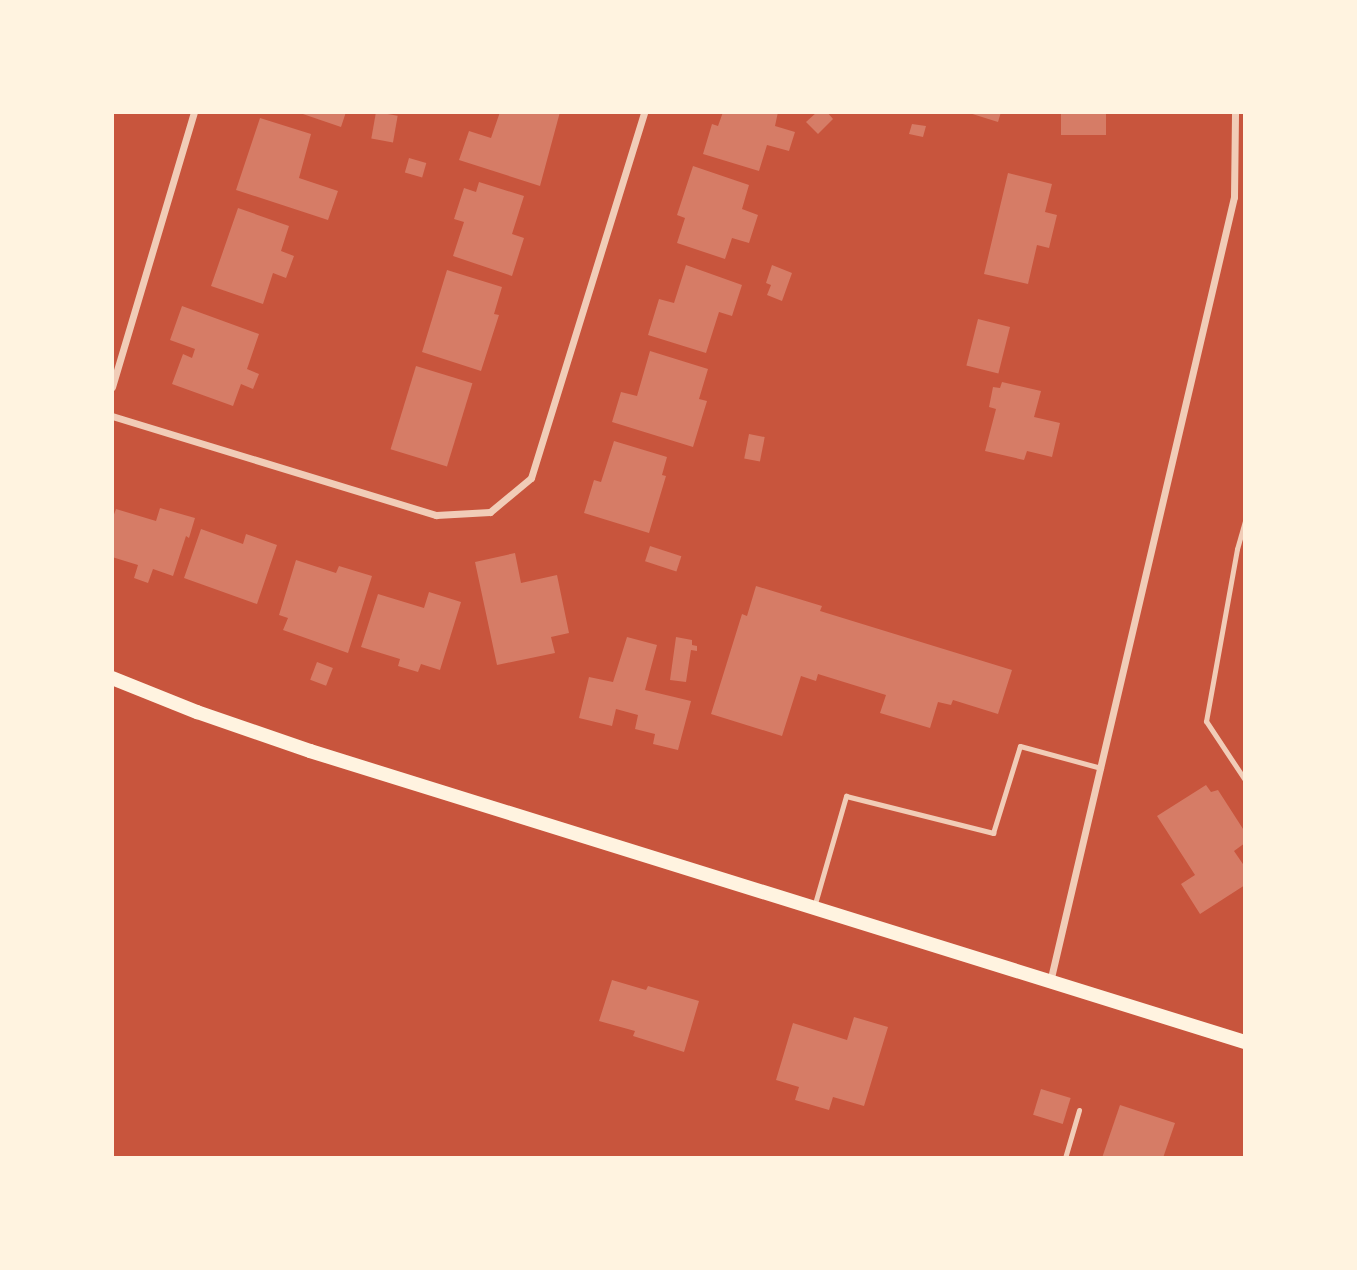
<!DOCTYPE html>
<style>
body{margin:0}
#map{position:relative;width:1357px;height:1270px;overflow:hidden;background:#c8553d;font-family:"Fira Sans",sans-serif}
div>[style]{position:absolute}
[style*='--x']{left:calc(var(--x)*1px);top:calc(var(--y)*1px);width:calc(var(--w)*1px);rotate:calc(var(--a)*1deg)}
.building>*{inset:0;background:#d67c66;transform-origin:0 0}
.service>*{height:5px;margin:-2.5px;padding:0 2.5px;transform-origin:2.5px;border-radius:2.5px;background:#f1ccb7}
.minor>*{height:7px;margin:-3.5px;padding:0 3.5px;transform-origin:3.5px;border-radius:3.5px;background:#f1ccb7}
.secondary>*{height:14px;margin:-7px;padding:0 7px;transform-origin:7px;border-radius:7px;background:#fff3e0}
span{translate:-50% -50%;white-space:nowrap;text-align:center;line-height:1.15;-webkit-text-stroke:7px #fff3e0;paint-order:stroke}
.frame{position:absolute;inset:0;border:114px solid #fff3e0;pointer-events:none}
</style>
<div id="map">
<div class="building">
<div style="clip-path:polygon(297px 112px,346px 112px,341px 127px)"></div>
<div style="left:376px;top:112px;width:22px;height:27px;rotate:10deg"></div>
<div style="clip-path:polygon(500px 112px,560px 112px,540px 186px,459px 160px,469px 131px,491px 138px)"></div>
<div style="clip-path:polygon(723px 112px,778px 112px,775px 126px,795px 132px,789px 151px,767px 145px,759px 171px,703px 154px,712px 124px,718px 126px)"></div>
<div style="clip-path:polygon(817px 112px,827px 112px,833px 119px,818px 134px,806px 122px)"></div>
<div style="clip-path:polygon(966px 112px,1001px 112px,998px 122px)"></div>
<div style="left:1061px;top:112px;width:45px;height:23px"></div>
<div style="clip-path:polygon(260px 118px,311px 134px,299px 178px,338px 191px,328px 220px,236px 190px)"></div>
<div style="clip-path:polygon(912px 124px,926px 126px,923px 137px,909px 134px)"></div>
<div style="left:409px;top:158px;width:18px;height:15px;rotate:16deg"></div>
<div style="clip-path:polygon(693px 166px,749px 185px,742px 209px,758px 215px,749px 243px,732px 238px,725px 259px,677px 243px,685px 218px,677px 215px)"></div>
<div style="clip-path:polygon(1008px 173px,1052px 184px,1045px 212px,1057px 215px,1049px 248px,1037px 245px,1028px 284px,984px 274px)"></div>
<div style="clip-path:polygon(479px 182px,524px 196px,512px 234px,524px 238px,512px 276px,453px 256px,464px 222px,454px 219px,464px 188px,476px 192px)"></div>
<div style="clip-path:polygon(238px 208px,289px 226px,281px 251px,294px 256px,286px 278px,273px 273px,263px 304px,211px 286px)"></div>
<div style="clip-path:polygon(686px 265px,742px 285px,732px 316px,719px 312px,706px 353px,648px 335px,659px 299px,674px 303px)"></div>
<div style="clip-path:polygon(772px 265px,792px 273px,782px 301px,767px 295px,771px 285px,766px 283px)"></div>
<div style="clip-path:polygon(447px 270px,502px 287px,494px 314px,499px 315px,481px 371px,422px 352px)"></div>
<div style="clip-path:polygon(182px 306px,259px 334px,247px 369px,259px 374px,253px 389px,241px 384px,233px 406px,172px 384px,183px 354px,192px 358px,195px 349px,170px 340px)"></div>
<div style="left:978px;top:319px;width:33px;height:48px;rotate:14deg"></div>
<div style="clip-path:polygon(650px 351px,708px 369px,699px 399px,707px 401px,693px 447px,612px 422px,621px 392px,637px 396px)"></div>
<div style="left:416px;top:366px;width:59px;height:87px;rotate:17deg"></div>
<div style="clip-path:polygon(1002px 382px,1041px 391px,1034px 417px,1060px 423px,1052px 457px,1027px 451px,1024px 460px,985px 451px,996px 409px,989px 407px,993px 387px,1000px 388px)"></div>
<div style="left:749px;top:434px;width:16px;height:25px;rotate:11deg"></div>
<div style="clip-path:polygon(614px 441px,667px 457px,662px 475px,666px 476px,649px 533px,584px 513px,594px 480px,601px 482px)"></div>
<div style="clip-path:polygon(160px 508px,195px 518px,189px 538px,186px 536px,173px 576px,153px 569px,148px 583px,134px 578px,138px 565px,112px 557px,112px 520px,116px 509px,156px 521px)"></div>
<div style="clip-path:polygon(201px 529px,243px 544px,246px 534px,277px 545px,257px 604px,184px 578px)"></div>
<div style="left:650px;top:546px;width:33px;height:16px;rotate:18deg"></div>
<div style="clip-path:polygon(515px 553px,521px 583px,557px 575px,569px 633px,551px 637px,555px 653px,497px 665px,475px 562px)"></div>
<div style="clip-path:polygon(296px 560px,336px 573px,339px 566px,372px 576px,348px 653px,283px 630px,288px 618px,279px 615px)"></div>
<div style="clip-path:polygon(756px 586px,822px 606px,820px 611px,1012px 670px,998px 714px,953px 700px,951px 705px,938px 702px,930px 728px,880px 713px,886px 695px,818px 674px,816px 681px,801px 676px,782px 736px,711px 714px,742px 614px,747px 616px)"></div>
<div style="clip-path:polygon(429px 592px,461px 602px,440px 670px,421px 664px,418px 672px,398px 666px,400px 659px,361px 647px,378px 594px,424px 608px)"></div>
<div style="clip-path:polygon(627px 637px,657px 645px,645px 690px,691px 701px,678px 750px,653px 744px,655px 734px,635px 729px,638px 715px,616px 709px,612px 726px,579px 718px,589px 677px,613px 682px)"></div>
<div style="clip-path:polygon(676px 637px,692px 640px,692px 645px,697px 646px,697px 651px,691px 650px,686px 682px,670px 680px)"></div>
<div style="left:317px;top:662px;width:17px;height:19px;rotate:21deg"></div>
<div style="clip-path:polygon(1206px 785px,1211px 792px,1218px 790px,1245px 832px,1245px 843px,1234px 851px,1245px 867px,1245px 885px,1200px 914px,1181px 884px,1195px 875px,1157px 816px)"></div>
<div style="clip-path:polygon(612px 980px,646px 990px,648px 986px,699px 1001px,684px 1052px,633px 1036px,635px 1031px,599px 1021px)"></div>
<div style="clip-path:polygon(854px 1017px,888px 1027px,864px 1106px,833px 1097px,829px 1110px,795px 1100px,799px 1087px,776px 1080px,793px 1023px,847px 1040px)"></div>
<div style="left:1041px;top:1089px;width:31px;height:27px;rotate:17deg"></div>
<div style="clip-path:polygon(1120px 1105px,1175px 1123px,1163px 1158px,1102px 1158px)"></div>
</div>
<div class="service">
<div style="--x:1245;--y:521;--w:29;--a:106"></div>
<div style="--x:1237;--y:549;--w:175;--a:100.2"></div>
<div style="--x:1206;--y:721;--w:71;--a:56.5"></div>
<div style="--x:814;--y:907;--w:116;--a:-73.9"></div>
<div style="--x:846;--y:796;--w:152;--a:14.1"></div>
<div style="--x:993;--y:833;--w:91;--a:-72.8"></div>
<div style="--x:1020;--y:746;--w:84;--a:15.2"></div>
<div style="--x:1065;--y:1158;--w:50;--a:-73.7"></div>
</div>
<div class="minor">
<div style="--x:112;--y:387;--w:287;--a:-73.4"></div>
<div style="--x:112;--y:416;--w:339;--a:17"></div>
<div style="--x:436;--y:515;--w:54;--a:-3.2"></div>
<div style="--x:490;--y:512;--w:53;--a:-39.7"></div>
<div style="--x:531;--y:478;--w:383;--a:-72.8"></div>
<div style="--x:1050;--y:982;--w:806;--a:-76.81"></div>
<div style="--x:1234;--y:197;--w:85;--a:-89.3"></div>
</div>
<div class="secondary">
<div style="--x:112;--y:678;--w:92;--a:21.8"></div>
<div style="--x:197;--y:712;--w:120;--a:19"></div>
<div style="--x:310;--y:751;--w:979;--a:17.29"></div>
</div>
<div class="frame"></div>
</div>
